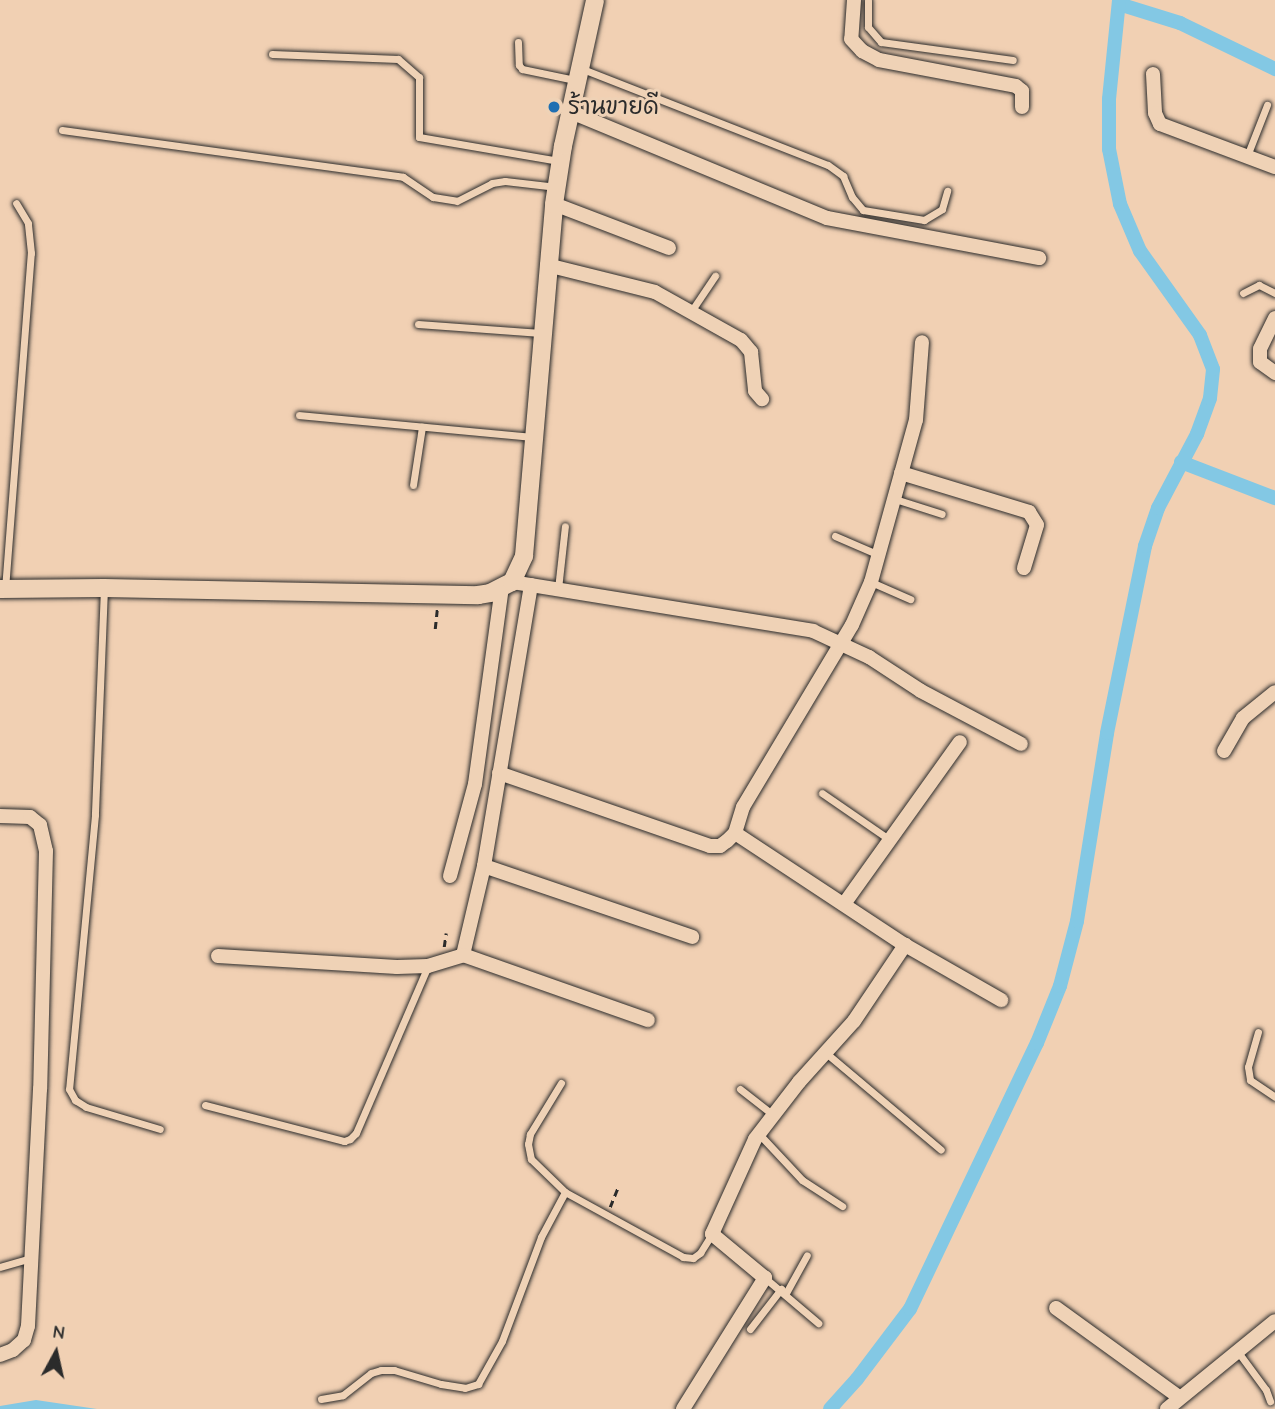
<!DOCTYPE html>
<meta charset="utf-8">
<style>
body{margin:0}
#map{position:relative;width:1275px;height:1409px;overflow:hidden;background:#f1d0b3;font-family:"Comic Neue","Playpen Sans Thai",sans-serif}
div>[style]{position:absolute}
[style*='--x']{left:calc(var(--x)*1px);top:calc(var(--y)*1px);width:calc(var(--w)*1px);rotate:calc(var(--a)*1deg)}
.water>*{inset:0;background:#83c8e4}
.canal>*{height:14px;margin:-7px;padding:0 7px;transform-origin:7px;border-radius:7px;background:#83c8e4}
.path>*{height:2.5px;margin-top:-1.25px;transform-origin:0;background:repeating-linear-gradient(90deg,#2b2b2b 0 7px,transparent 0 12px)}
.roads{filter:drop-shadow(0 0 2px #2b2b2b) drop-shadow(0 0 2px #2b2b2b)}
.service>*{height:7px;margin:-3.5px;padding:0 3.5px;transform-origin:3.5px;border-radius:3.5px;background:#efd2b6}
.minor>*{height:14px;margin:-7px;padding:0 7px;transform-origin:7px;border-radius:7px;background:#efd2b6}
.tertiary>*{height:18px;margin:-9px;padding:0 9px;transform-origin:9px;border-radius:9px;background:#efd2b6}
.dots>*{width:19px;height:19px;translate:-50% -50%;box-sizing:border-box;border:4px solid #efd2b6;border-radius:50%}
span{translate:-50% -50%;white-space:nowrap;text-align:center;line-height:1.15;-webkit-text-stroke:6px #efd2b6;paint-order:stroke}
.poi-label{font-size:23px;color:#2b2b2b}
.left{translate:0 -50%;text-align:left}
.north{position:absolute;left:21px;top:1318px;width:70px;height:70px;-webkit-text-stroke:5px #efd2b6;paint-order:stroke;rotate:8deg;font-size:19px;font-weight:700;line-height:28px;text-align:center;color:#2b2b2b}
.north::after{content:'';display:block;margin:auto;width:24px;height:32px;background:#2b2b2b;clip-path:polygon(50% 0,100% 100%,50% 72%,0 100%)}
</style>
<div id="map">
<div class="water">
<div style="clip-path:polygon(36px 1400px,97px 1409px,0 1409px,0 1406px)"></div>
</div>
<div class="canal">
<div style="--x:1119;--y:4;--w:64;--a:17.3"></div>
<div style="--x:1180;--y:23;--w:106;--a:25.8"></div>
<div style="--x:1181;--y:462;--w:101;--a:21"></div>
<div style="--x:830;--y:1409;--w:40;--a:-48"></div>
<div style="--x:857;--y:1379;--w:88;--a:-52.9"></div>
<div style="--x:910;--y:1309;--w:295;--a:-64.5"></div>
<div style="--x:1037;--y:1043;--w:61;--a:-68"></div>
<div style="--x:1060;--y:986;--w:67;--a:-75.3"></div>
<div style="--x:1077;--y:921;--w:190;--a:-80.9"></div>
<div style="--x:1107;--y:733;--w:191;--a:-78.5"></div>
<div style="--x:1145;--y:546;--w:40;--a:-71.1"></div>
<div style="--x:1158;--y:508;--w:84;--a:-62.2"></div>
<div style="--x:1197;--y:434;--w:38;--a:-70"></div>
<div style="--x:1210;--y:398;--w:29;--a:-84"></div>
<div style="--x:1213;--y:369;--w:36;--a:-111"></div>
<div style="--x:1200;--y:335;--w:103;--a:-125.5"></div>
<div style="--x:1140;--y:251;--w:51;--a:-113.1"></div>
<div style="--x:1120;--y:204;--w:56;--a:-101.3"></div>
<div style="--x:1109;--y:149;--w:50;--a:-90"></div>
<div style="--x:1109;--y:99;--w:100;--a:-84.2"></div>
</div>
<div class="path">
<div style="--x:435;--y:629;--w:20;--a:-84"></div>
<div style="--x:444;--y:947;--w:14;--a:-82"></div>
<div style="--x:610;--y:1207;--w:22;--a:-68"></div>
</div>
<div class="roads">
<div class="service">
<div style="--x:868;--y:0;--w:27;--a:90"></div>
<div style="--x:868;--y:27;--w:20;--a:49"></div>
<div style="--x:881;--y:42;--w:133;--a:7.8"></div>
<div style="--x:518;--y:42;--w:23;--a:88"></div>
<div style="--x:519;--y:65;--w:5;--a:53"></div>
<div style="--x:522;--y:69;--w:54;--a:11.7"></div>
<div style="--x:272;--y:54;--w:126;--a:2.3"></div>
<div style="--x:398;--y:59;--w:28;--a:41"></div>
<div style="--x:419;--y:77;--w:60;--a:90"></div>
<div style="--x:419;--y:137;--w:142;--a:9.7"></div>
<div style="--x:580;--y:68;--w:266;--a:21.4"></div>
<div style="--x:828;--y:165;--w:19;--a:36"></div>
<div style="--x:843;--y:176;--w:23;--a:67"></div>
<div style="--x:852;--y:197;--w:17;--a:50"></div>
<div style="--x:863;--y:210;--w:62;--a:9.3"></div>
<div style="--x:924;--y:220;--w:21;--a:-31"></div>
<div style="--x:942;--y:209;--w:19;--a:-74"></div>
<div style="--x:62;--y:130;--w:344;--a:7.8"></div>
<div style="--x:403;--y:177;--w:36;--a:34"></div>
<div style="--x:433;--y:197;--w:24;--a:9"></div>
<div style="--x:457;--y:201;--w:39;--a:-27"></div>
<div style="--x:492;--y:183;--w:13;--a:-9"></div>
<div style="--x:505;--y:181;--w:52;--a:6.6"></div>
<div style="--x:1247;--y:156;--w:55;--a:-68.6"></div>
<div style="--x:1243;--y:293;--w:18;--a:-27"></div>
<div style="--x:1259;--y:285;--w:18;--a:27"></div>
<div style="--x:690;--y:313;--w:45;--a:-56"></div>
<div style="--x:418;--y:324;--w:123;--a:4.2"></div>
<div style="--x:299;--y:415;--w:234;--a:5.4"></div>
<div style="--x:413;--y:485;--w:59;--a:-81.2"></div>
<div style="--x:895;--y:499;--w:49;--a:17.7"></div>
<div style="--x:835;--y:536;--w:48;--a:23.4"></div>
<div style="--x:871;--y:582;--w:43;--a:23.6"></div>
<div style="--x:104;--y:588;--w:227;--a:92.3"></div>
<div style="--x:95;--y:815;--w:275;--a:95.4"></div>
<div style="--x:69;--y:1089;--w:13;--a:61"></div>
<div style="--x:75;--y:1100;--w:13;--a:32"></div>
<div style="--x:86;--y:1107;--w:77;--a:16.6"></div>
<div style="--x:5;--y:589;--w:337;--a:-85.6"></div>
<div style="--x:31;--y:253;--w:30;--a:-96"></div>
<div style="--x:28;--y:223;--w:23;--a:-121"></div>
<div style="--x:558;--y:589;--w:63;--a:-83.7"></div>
<div style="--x:822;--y:793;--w:83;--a:34.7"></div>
<div style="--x:1258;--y:1032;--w:36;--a:106"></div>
<div style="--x:1248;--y:1067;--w:13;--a:81"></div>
<div style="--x:1250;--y:1080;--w:30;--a:34"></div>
<div style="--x:826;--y:1053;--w:150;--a:40.1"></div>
<div style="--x:561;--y:1083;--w:60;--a:121.3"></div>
<div style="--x:530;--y:1134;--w:10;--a:101"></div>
<div style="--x:528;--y:1144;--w:15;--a:79"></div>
<div style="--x:531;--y:1159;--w:47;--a:44.1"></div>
<div style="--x:565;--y:1192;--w:135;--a:28.8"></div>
<div style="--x:683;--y:1257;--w:10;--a:6"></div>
<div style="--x:693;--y:1258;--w:9;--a:-36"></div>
<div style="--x:700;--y:1253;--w:22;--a:-58"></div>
<div style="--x:740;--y:1089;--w:41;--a:38"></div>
<div style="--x:205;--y:1105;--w:144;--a:14.5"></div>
<div style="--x:344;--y:1141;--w:6;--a:-18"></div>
<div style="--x:350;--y:1139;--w:8;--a:-45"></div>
<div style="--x:356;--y:1133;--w:182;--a:-66.7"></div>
<div style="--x:759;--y:1134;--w:63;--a:46.9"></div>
<div style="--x:802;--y:1180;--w:48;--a:33"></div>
<div style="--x:0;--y:1267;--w:32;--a:-16"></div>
<div style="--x:765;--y:1278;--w:70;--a:40.3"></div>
<div style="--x:786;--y:1293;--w:43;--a:-61.1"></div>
<div style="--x:750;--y:1329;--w:51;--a:-52.2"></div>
<div style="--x:1238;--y:1352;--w:47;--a:53.6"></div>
<div style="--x:1266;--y:1390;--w:12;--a:70"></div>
<div style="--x:321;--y:1399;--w:22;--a:-10"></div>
<div style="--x:343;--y:1395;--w:36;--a:-38"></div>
<div style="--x:371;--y:1373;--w:10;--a:-17"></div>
<div style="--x:381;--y:1370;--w:13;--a:0"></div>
<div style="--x:394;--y:1370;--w:49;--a:16.6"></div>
<div style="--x:441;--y:1384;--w:24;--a:9"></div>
<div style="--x:465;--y:1388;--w:14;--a:-17"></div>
<div style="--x:478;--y:1384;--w:49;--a:-60.8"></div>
<div style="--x:502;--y:1341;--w:111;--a:-69.4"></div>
<div style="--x:541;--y:1237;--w:51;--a:-61.9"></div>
</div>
<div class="minor">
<div style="--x:854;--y:0;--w:39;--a:94"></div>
<div style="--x:851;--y:39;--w:16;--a:47"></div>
<div style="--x:862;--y:51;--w:19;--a:28"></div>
<div style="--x:879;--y:60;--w:139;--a:10.7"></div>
<div style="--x:1016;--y:86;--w:8;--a:40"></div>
<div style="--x:1022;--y:91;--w:16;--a:90"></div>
<div style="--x:1153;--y:74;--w:39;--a:87"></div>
<div style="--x:1155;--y:113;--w:12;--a:66"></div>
<div style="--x:1160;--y:124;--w:123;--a:20.5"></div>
<div style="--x:571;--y:112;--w:277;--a:22.5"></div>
<div style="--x:827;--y:218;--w:216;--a:10.7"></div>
<div style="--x:554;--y:204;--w:123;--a:20.9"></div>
<div style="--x:547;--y:265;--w:111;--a:14"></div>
<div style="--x:655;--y:292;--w:98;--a:29.2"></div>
<div style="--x:741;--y:340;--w:16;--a:50"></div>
<div style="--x:751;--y:352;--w:39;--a:84"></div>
<div style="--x:755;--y:391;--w:11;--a:49"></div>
<div style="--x:1275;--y:318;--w:34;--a:116"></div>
<div style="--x:1260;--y:349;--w:13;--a:90"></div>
<div style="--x:1260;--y:362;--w:19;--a:36"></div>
<div style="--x:901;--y:473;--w:134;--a:16.9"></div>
<div style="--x:1029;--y:512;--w:15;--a:58"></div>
<div style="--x:1037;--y:525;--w:45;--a:106.8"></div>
<div style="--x:512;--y:582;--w:305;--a:9.2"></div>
<div style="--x:813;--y:631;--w:62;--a:24.9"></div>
<div style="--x:869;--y:657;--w:62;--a:33.2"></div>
<div style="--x:921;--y:691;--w:113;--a:27.9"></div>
<div style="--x:1224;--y:751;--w:38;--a:-60"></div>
<div style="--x:1243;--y:718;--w:41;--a:-39.1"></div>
<div style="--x:499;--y:773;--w:223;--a:19.1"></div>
<div style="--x:710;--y:846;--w:10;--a:0"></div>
<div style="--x:720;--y:846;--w:9;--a:-36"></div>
<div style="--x:727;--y:841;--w:11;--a:-45"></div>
<div style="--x:735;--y:833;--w:27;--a:-73"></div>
<div style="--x:743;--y:807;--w:212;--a:-59.1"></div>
<div style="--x:852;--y:625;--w:47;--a:-66.2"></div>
<div style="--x:871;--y:582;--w:168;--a:-74.5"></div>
<div style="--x:916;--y:420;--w:78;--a:-85.6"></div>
<div style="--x:0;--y:816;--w:30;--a:2"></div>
<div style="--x:30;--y:817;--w:13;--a:39"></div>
<div style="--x:40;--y:825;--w:27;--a:77"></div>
<div style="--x:46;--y:851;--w:238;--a:91.4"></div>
<div style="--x:40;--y:1089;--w:237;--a:92.9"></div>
<div style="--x:28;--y:1326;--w:15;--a:106"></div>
<div style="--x:24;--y:1340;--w:15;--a:138"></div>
<div style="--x:13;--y:1350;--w:14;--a:159"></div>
<div style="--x:735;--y:833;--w:204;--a:33.4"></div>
<div style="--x:905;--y:945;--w:111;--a:29.8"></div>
<div style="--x:484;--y:866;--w:220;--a:18.8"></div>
<div style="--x:450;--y:876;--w:95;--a:-74.8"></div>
<div style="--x:475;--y:784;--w:198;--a:-82.2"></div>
<div style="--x:844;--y:904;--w:199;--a:-54.4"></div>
<div style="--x:463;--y:955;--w:91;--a:-76.7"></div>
<div style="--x:484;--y:866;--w:285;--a:-80.5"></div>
<div style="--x:218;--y:956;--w:179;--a:3.5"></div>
<div style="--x:397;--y:967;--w:31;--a:-2"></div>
<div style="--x:428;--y:966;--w:37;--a:-17"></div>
<div style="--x:463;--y:955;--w:196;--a:19.4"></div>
<div style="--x:1056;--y:1308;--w:152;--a:35.9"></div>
<div style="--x:683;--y:1409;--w:155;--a:-58"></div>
<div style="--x:765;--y:1278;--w:69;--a:-140.3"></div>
<div style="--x:712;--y:1234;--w:104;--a:-65.6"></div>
<div style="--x:755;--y:1139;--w:72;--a:-52.3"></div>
<div style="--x:799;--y:1082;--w:82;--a:-48"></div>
<div style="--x:854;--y:1021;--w:92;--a:-56.1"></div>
<div style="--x:1167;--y:1409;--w:139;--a:-39.2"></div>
</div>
<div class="tertiary">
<div style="--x:0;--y:589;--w:104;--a:-0.6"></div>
<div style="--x:104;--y:588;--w:374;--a:1.1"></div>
<div style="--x:478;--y:595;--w:12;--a:-9"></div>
<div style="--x:490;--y:593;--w:25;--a:-27"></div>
<div style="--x:512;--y:582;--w:29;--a:-65"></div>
<div style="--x:524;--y:556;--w:353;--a:-85.1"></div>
<div style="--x:554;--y:204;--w:59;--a:-81.2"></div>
<div style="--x:563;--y:146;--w:149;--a:-77.6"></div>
</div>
</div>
<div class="dots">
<div style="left:554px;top:107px;background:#1f6fb2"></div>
</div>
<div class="poi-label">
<span class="left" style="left:568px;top:107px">ร้านขายดี</span>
</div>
<div class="north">N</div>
</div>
